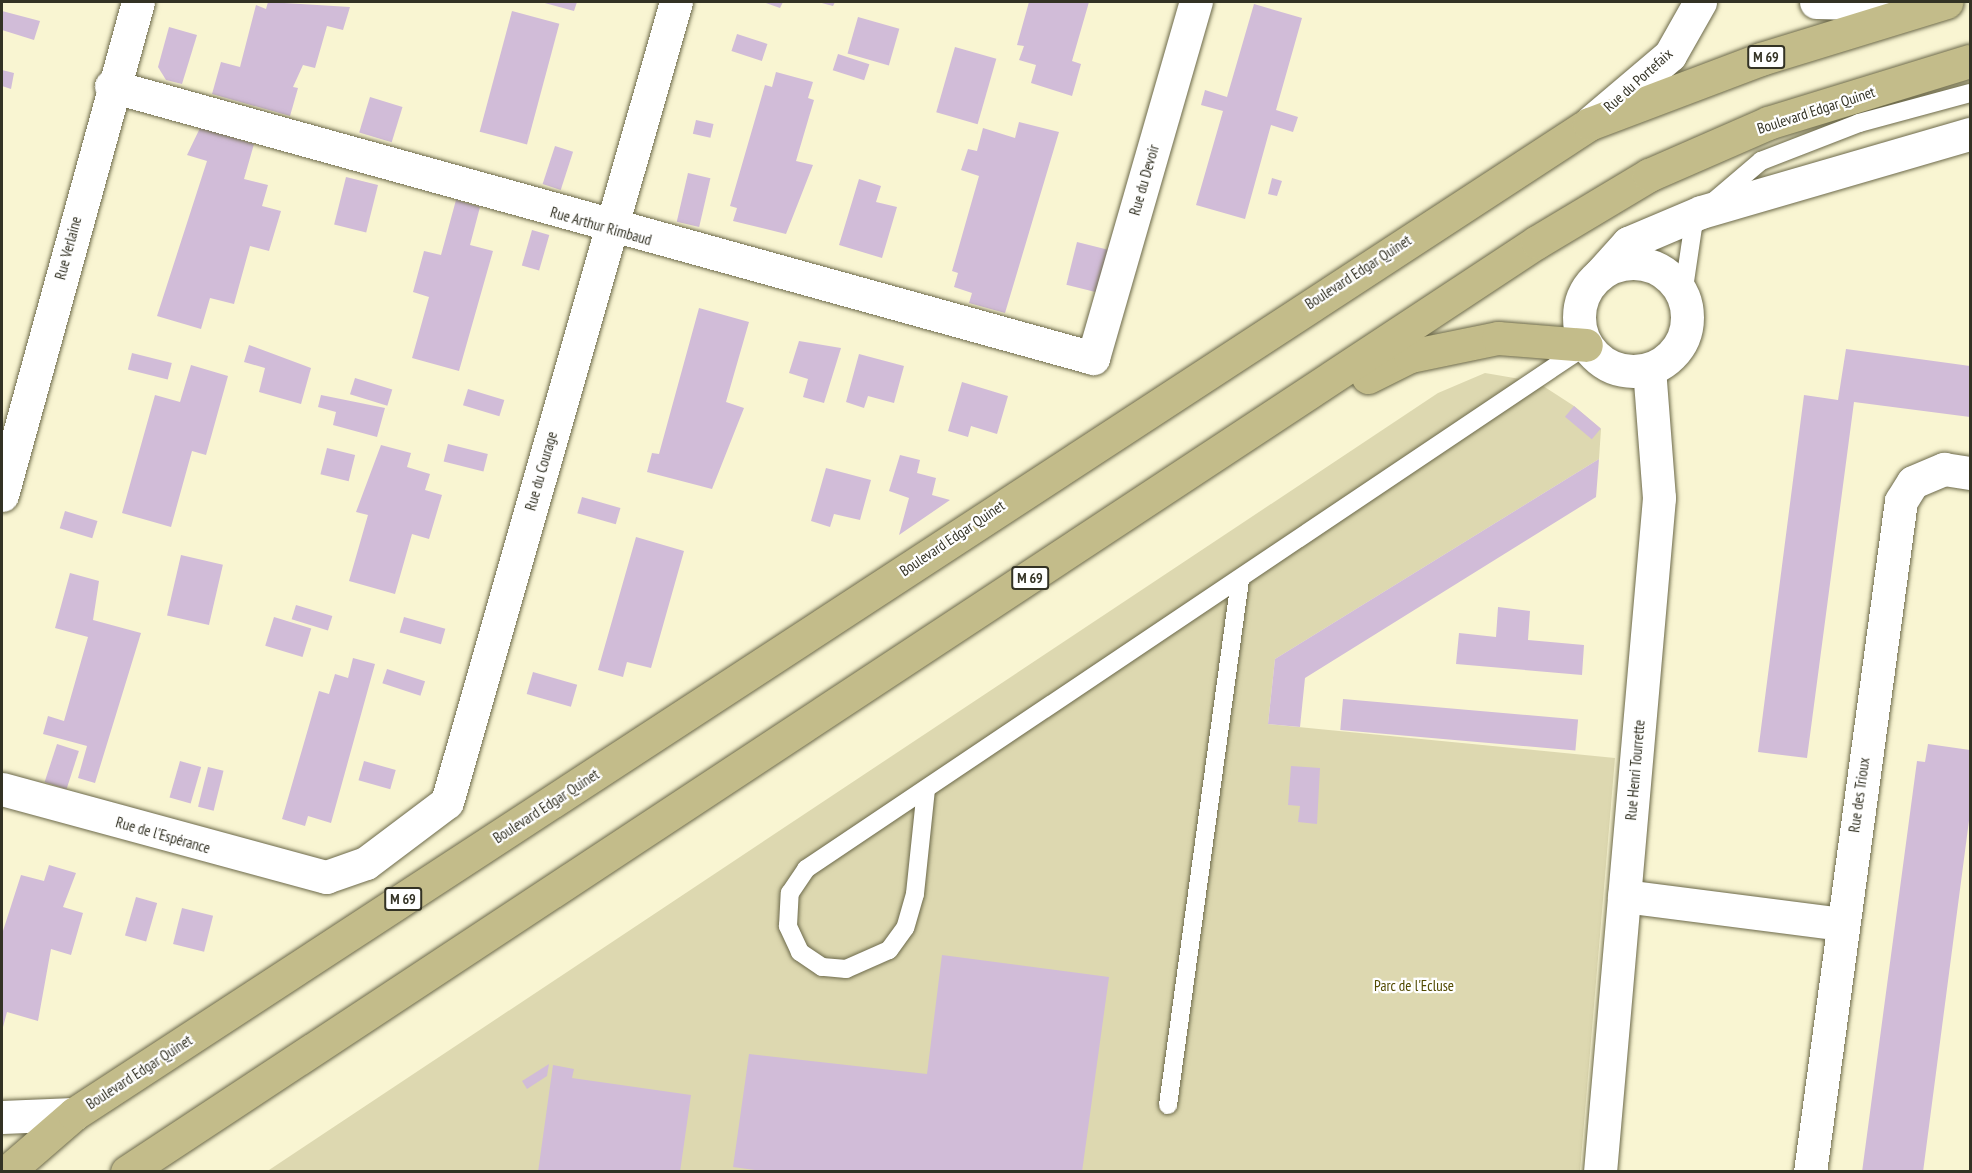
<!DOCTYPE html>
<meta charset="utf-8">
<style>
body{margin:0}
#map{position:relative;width:1972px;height:1173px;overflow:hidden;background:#f9f5d2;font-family:"PT Sans Narrow",sans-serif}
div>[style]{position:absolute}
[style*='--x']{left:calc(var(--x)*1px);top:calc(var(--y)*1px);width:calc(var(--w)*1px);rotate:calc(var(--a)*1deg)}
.green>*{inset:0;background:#ddd8b0}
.building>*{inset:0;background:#d1bcd8;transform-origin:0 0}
.roads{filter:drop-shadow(0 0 2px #6c694a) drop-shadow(0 0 2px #6c694a)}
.service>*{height:18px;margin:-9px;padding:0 9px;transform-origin:9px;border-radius:9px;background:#fff}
.minor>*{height:33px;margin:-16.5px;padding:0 16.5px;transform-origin:16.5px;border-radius:16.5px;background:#fff}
.minor>.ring{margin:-16.5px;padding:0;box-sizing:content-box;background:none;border:33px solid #fff;border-radius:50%}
.primary>*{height:33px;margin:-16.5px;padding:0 16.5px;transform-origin:16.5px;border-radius:16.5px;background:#c3bc8a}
span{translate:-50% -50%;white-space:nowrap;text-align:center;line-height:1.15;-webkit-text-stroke:4.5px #fff;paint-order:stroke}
.shield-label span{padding:2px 4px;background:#fff;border:2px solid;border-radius:4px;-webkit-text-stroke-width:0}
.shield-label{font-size:14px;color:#333224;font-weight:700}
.street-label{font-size:15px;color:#333224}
.park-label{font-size:15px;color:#524a00}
.frame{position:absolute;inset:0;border:3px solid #333224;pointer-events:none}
</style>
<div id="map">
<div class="green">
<div style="clip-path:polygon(1485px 373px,1537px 382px,1574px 406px,1601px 429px,1599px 459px,1275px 659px,1268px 724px,1615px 758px,1580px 1171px,266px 1172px,1438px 393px)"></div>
</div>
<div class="building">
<div style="clip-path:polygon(268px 2px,350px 7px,343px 30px,327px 26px,315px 68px,303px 65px,293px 87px,298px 88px,290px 116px,212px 94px,221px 62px,240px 67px,256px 5px,266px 9px)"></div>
<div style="clip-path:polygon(541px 2px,577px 2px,574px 11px)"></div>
<div style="clip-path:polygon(763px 2px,783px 2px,780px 8px)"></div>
<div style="clip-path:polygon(818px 2px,835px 2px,833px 6px)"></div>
<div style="clip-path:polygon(1029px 2px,1089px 2px,1072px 61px,1081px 64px,1072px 96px,1031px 83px,1036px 65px,1019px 60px,1024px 46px,1017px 45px)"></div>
<div style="clip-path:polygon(1254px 4px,1302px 18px,1276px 110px,1298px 117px,1293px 132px,1271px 125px,1245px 219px,1196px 205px,1223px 111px,1201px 105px,1205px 90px,1227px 97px)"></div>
<div style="clip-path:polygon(2px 11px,40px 21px,34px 40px,2px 30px)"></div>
<div style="left:512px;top:11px;width:49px;height:125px;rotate:15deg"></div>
<div style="left:858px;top:17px;width:43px;height:38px;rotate:16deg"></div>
<div style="clip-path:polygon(169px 27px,197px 35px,182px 84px,166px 80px,158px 67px)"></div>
<div style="left:737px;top:34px;width:32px;height:18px;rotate:18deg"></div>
<div style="left:955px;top:47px;width:43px;height:68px;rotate:16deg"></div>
<div style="left:838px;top:54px;width:33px;height:17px;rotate:18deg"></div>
<div style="clip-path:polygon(2px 70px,14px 73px,11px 89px,2px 86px)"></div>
<div style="clip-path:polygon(776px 72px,813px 82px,808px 98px,814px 100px,796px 161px,813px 165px,786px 234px,733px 221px,737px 208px,730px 206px,765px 85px,772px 87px)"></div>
<div style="left:370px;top:97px;width:34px;height:37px;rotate:17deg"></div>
<div style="left:696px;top:120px;width:18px;height:14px;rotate:13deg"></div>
<div style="clip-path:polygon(1019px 122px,1059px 132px,1005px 313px,969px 303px,972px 293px,954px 287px,958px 273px,952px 271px,979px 176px,961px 170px,968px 149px,977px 151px,983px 128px,1015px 138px)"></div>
<div style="clip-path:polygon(200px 128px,254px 144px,244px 179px,268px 185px,262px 206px,281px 211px,269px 251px,250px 246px,234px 304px,210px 298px,201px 329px,157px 316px,207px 161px,187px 155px)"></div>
<div style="left:555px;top:146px;width:19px;height:40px;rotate:18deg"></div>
<div style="left:688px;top:173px;width:23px;height:50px;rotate:13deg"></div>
<div style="left:346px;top:177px;width:33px;height:49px;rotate:14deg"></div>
<div style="clip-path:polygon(1272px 178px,1282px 181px,1277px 196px,1268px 194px)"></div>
<div style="clip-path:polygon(859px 179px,881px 186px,876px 202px,897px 207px,882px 258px,839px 245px)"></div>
<div style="clip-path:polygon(456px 200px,480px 207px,470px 245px,493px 251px,459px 371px,412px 358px,429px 297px,413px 292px,424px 251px,441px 255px)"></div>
<div style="left:532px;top:230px;width:18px;height:37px;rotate:16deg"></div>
<div style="left:1077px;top:242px;width:32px;height:44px;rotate:14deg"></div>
<div style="clip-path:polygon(699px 308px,749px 322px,726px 402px,744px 408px,712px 489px,647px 472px,652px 453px,659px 454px)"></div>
<div style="clip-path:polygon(799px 341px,841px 348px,824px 403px,803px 397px,808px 379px,789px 373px)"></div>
<div style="clip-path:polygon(249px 345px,311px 368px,301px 404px,259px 392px,265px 368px,244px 362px)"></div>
<div style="clip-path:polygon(1846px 349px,1970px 366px,1970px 417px,1854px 402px,1807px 758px,1758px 752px,1804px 395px,1838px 400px)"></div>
<div style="left:132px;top:353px;width:41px;height:17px;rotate:14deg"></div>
<div style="clip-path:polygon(859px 354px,904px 366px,894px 403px,868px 396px,864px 408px,846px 402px)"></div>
<div style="clip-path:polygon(191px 365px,228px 376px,206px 455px,192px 451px,171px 527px,122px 513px,155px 395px,180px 402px)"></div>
<div style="left:355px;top:378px;width:39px;height:17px;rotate:17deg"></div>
<div style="clip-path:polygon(962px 382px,1008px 396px,997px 434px,971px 426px,968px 437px,948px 431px)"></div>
<div style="left:468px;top:389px;width:38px;height:17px;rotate:17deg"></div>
<div style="clip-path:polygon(321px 395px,385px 408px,377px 437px,333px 425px,336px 412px,318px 407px)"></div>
<div style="left:1574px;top:406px;width:35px;height:14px;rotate:40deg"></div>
<div style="left:448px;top:444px;width:41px;height:18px;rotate:14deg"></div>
<div style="clip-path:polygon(381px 445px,411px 453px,407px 467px,430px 474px,425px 490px,442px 495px,429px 539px,412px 534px,395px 594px,349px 581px,368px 515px,356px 512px)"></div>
<div style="left:327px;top:448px;width:29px;height:27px;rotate:14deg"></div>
<div style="clip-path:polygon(900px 455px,920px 460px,917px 473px,936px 478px,932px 495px,950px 500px,899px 535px,909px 498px,889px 491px)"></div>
<div style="clip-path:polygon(1599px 459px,1596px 497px,1305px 678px,1300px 727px,1268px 724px,1275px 659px)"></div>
<div style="clip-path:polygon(826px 468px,871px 480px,860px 520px,834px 514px,830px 527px,811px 521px)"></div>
<div style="left:582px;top:497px;width:40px;height:17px;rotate:16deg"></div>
<div style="left:65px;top:511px;width:34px;height:18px;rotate:17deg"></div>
<div style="clip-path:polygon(636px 537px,684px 551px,651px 668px,627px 662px,623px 677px,598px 670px)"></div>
<div style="left:181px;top:555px;width:43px;height:62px;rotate:13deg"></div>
<div style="clip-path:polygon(70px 573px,99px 581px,93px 620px,141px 633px,95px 783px,78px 778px,87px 746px,43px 734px,48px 716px,64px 721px,88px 637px,55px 628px)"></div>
<div style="left:296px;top:605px;width:38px;height:15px;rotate:17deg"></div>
<div style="clip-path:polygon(1498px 607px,1530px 611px,1528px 640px,1584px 645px,1582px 675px,1456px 664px,1459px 633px,1496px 637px)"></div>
<div style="left:274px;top:617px;width:39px;height:30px;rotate:17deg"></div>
<div style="left:404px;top:617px;width:43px;height:16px;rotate:16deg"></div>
<div style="clip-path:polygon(353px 658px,375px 664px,331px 823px,308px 816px,305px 826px,282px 819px,319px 691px,329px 694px,335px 674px,348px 678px)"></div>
<div style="left:387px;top:669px;width:40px;height:15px;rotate:18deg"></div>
<div style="left:533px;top:672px;width:46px;height:23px;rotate:16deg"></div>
<div style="left:1343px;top:699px;width:236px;height:31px;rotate:5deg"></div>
<div style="left:57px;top:744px;width:23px;height:40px;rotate:18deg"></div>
<div style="clip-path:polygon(1928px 744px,1970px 750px,1970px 813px,1923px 1172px,1862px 1172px,1917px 761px,1925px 762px)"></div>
<div style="left:180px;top:761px;width:22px;height:38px;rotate:16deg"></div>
<div style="left:364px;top:761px;width:33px;height:20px;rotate:16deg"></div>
<div style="clip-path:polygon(1291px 766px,1320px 768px,1317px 824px,1298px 822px,1300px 806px,1288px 805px)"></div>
<div style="left:208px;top:767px;width:16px;height:41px;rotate:14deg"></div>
<div style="clip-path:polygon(49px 865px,76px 873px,63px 907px,83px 913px,71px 955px,51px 949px,38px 1021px,7px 1012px,2px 1031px,2px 934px,21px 875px,44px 881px)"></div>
<div style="left:136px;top:897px;width:22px;height:40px;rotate:16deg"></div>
<div style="left:182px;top:908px;width:32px;height:37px;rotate:14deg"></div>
<div style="clip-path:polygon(942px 955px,1109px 977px,1082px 1172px,769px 1172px,733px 1167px,749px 1054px,927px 1074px)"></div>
<div style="clip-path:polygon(549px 1064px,547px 1076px,527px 1089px,522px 1081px)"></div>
<div style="clip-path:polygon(553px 1065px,574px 1069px,572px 1078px,691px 1095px,680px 1172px,538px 1172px)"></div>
</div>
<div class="roads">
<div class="service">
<div style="--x:1683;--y:295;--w:69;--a:-81.6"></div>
<div style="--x:1693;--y:227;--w:17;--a:-62"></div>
<div style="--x:1701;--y:212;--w:79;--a:-40.4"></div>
<div style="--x:1761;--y:161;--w:105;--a:-21.2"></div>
<div style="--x:1859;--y:123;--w:115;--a:-15.1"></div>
<div style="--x:926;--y:789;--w:106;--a:96"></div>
<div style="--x:915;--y:894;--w:35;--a:106"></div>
<div style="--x:905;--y:928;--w:27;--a:126"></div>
<div style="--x:889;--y:950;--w:47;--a:156.2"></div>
<div style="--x:846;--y:969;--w:24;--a:-175"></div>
<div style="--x:822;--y:967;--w:27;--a:-146"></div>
<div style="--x:800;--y:952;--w:29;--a:-115"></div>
<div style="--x:788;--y:926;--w:33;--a:-87"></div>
<div style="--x:790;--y:893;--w:29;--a:-56"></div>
<div style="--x:806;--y:869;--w:937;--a:-33.86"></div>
<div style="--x:1168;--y:1105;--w:530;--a:-82.19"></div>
</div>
<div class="minor">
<div style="--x:1816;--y:2;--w:110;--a:1.6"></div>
<div style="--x:111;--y:86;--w:1019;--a:15.48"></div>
<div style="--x:1093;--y:358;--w:371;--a:-73.9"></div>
<div style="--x:1592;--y:121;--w:102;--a:-40.2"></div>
<div style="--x:1670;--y:55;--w:61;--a:-60.5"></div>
<div class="ring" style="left:1579px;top:263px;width:75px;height:75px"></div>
<div style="--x:1600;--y:274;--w:42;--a:-47.9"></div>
<div style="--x:1628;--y:243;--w:79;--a:-23"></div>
<div style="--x:1701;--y:212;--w:280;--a:-16.2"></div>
<div style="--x:2;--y:495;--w:511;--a:-74.58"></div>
<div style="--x:2;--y:789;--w:336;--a:15.2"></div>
<div style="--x:326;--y:877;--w:42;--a:-19.3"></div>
<div style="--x:366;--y:863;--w:101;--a:-37"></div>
<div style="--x:447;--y:802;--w:832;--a:-74.03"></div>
<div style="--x:1624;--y:896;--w:220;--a:7.3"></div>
<div style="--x:2;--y:1117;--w:72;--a:-2.4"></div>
<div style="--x:1600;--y:1172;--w:677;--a:-85"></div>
<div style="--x:1659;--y:498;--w:129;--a:-94.4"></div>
<div style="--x:1810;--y:1172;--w:677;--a:-82.28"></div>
<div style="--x:1901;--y:501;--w:22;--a:-58"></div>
<div style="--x:1913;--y:482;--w:34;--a:-23"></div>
<div style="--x:1944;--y:469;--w:26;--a:9"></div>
</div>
<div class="primary">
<div style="--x:1368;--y:377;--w:47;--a:-26.6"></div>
<div style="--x:1410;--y:356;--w:90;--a:-11.6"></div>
<div style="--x:1498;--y:338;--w:88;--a:4.5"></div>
<div style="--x:7;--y:1172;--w:89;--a:-40.9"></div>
<div style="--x:74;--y:1114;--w:1810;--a:-33.16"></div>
<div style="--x:1589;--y:124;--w:184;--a:-20.7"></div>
<div style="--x:1761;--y:59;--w:194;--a:-17.1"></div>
<div style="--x:127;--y:1172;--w:1689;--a:-33.41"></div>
<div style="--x:1537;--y:242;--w:131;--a:-30.9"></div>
<div style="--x:1649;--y:175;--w:130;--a:-23.6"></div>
<div style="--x:1768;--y:123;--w:211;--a:-17.1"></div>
</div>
</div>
<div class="shield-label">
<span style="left:1766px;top:57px">M 69</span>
<span style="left:1030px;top:578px">M 69</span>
<span style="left:403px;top:899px">M 69</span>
</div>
<div class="street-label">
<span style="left:1638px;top:80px;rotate:-42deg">Rue du Portefaix</span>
<span style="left:1816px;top:110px;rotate:-18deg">Boulevard Edgar Quinet</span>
<span style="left:1144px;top:180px;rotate:-74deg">Rue du Devoir</span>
<span style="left:601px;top:226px;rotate:16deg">Rue Arthur Rimbaud</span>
<span style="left:68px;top:248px;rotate:-75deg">Rue Verlaine</span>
<span style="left:1358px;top:272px;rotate:-33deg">Boulevard Edgar Quinet</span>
<span style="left:541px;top:471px;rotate:-74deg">Rue du Courage</span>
<span style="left:952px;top:538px;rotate:-34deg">Boulevard Edgar Quinet</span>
<span style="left:1635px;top:770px;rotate:-85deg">Rue Henri Tourrette</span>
<span style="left:1859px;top:795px;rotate:-82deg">Rue des Trioux</span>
<span style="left:546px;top:806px;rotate:-33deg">Boulevard Edgar Quinet</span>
<span style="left:163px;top:835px;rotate:16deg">Rue de l'Espérance</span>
<span style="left:139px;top:1072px;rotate:-33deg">Boulevard Edgar Quinet</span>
</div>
<div class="park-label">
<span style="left:1414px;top:986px">Parc de l'Ecluse</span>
</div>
<div class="frame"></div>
</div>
